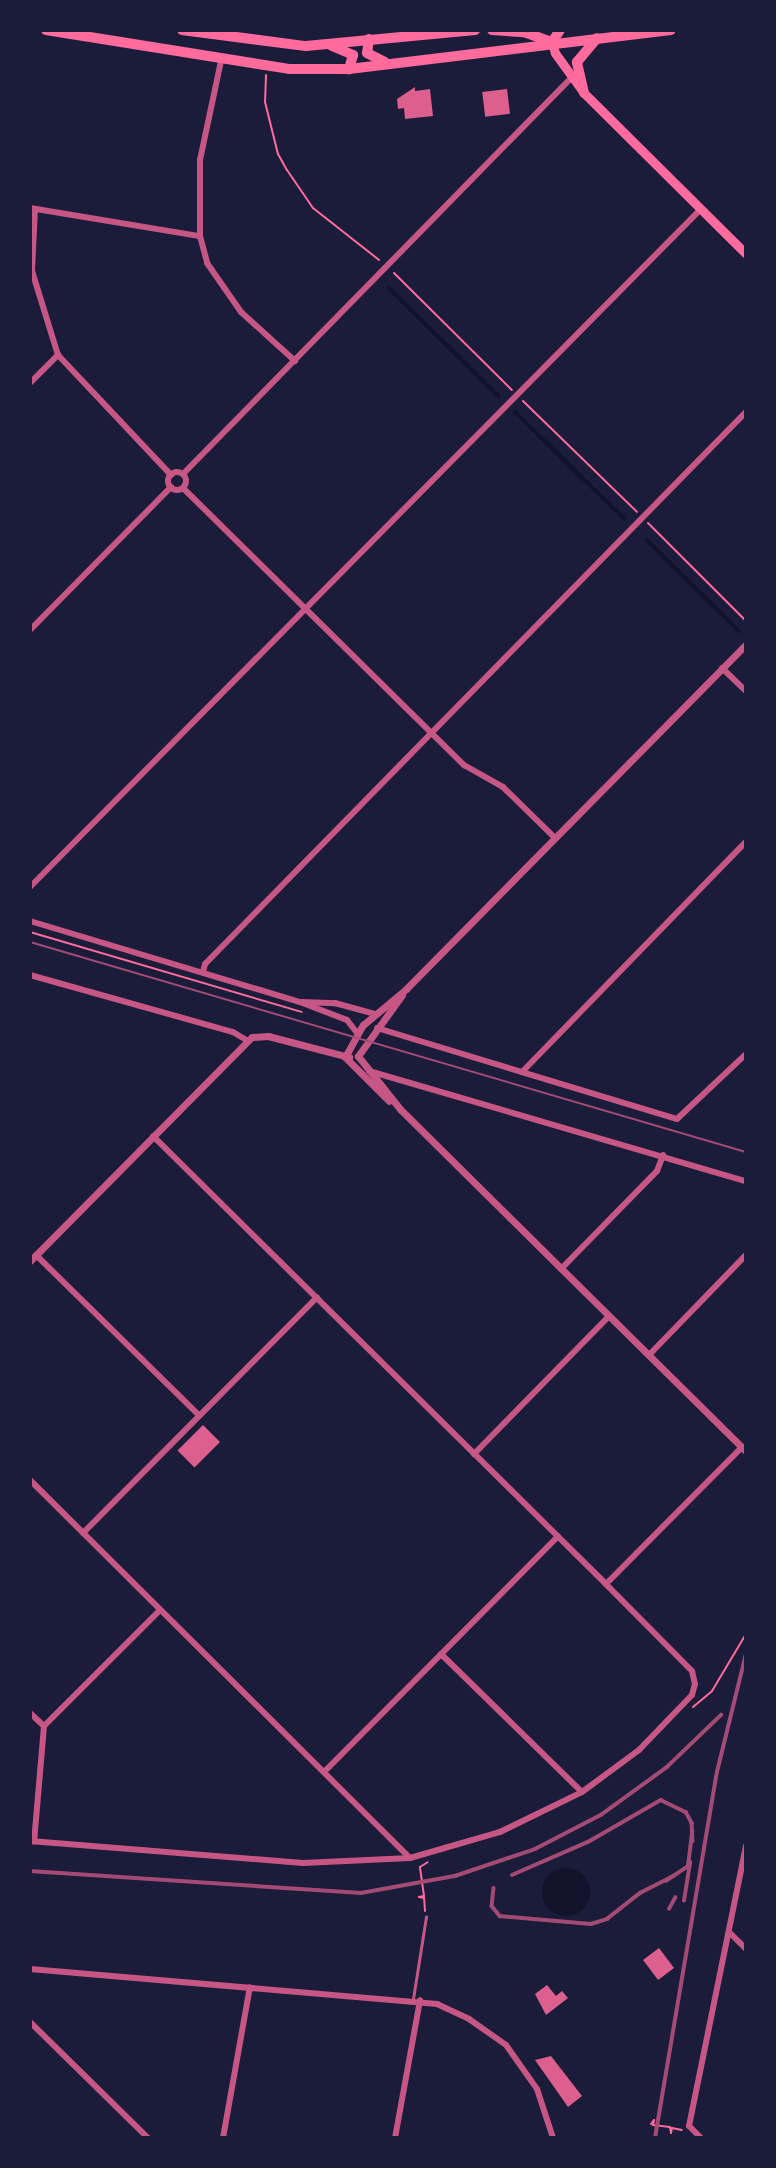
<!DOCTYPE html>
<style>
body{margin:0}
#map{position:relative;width:776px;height:2168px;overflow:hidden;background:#1b1b3a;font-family:Barlow,sans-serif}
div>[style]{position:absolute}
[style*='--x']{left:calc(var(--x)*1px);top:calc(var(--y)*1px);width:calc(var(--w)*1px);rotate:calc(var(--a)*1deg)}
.water>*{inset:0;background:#12122b}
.round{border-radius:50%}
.stream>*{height:3.5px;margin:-1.75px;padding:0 1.75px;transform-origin:1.75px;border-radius:1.75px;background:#12122b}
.building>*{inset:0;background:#dd5f8e;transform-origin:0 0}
.path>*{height:2px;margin:-1px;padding:0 1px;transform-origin:1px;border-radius:1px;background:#ff6b9d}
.service>*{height:2.5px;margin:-1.25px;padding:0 1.25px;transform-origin:1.25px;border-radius:1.25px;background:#c65784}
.minor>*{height:6px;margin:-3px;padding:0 3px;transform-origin:3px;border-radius:3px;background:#c65784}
.minor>.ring{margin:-3px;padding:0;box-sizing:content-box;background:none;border:6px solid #c65784;border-radius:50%}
.tertiary>*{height:7px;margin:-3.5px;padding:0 3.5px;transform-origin:3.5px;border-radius:3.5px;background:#c65784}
.secondary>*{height:9px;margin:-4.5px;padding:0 4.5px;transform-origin:4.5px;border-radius:4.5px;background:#ff6b9d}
.trunk>*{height:10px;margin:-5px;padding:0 5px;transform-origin:5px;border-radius:5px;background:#ff6b9d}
.tram>*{height:2px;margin:-1px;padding:0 1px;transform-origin:1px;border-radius:1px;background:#a44b75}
.rail>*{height:3.5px;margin:-1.75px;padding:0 1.75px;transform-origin:1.75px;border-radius:1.75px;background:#a44b75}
span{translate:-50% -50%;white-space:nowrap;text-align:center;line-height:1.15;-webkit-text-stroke:5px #1b1b3a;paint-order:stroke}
.frame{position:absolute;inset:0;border:32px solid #1b1b3a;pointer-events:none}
</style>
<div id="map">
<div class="water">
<div class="round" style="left:542px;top:1868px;width:48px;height:48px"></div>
</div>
<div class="stream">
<div style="--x:389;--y:288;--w:154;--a:44.5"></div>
<div style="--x:515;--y:412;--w:153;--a:44.2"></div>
<div style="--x:647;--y:540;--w:129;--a:44.7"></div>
</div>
<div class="building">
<div style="clip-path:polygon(415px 87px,415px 91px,430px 89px,433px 116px,405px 119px,404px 108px,398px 109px,397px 99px)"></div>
<div style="left:507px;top:89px;width:25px;height:25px;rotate:83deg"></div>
<div style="left:203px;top:1425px;width:24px;height:36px;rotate:45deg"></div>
<div style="left:659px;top:1948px;width:25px;height:20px;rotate:53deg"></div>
<div style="clip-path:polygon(547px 1985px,556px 1996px,562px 1991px,568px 1998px,546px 2015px,535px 1994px)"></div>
<div style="clip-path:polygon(551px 2056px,582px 2096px,568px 2107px,535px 2060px)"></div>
</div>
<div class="path">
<div style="--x:266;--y:75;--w:27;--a:92"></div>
<div style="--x:265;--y:102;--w:54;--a:76"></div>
<div style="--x:278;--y:154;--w:18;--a:61"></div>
<div style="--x:287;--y:170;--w:46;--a:55.6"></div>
<div style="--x:313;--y:208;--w:84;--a:38.2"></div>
<div style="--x:394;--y:273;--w:166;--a:44.8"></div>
<div style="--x:523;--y:401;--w:159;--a:44.2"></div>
<div style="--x:648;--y:523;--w:139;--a:45"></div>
<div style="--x:30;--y:932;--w:283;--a:16.4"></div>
<div style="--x:693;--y:1707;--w:25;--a:-40"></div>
<div style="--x:712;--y:1691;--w:66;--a:-59.2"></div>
<div style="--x:425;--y:1911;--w:13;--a:-94"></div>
<div style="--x:424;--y:1898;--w:5;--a:-169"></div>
<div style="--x:419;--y:1897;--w:5;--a:-11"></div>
<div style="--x:424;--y:1896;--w:29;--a:-98"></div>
<div style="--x:420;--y:1867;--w:9;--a:-32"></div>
<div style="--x:651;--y:2124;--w:5;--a:-53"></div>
<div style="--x:654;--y:2120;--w:5;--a:101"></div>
<div style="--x:653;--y:2125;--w:17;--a:7"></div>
<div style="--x:670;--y:2127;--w:6;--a:81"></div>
<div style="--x:671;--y:2133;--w:5;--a:-79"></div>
<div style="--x:672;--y:2128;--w:10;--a:11"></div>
</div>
<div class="service">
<div style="--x:413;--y:1999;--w:83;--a:-81"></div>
</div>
<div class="minor">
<div style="--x:221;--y:61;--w:101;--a:102"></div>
<div style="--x:200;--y:160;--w:76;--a:90"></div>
<div style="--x:200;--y:236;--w:28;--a:75"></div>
<div style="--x:207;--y:263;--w:60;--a:55.2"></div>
<div style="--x:241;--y:312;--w:73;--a:42.2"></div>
<div style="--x:30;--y:208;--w:172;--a:9.4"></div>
<div style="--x:35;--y:209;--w:62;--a:92.8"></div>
<div style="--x:32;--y:271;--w:88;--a:72.8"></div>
<div style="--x:58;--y:355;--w:165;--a:46.7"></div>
<div style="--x:30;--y:383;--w:40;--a:-45"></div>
<div class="ring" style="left:168px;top:472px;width:12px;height:12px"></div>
<div style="--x:183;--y:474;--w:554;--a:-45.58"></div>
<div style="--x:183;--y:488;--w:395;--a:44.6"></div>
<div style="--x:464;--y:765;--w:45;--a:29.4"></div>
<div style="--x:503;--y:787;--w:73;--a:44.4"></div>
<div style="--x:30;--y:630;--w:201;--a:-45.4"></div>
<div style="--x:722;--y:668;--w:33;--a:44"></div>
<div style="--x:30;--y:887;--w:954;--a:-45.3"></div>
<div style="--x:30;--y:921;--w:282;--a:16.7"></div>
<div style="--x:300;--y:1002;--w:50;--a:21"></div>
<div style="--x:347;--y:1020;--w:16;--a:52"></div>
<div style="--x:203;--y:972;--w:8;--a:-76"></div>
<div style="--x:205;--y:964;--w:773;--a:-45.58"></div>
<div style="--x:30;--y:975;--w:211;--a:15.7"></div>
<div style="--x:233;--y:1032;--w:17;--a:31"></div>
<div style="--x:302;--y:1002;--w:33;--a:2"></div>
<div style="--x:335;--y:1003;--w:41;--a:15.4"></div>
<div style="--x:377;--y:1028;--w:313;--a:16.9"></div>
<div style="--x:677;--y:1119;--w:95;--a:-43.3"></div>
<div style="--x:369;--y:1071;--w:393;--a:16.3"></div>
<div style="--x:522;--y:1072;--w:321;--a:-45.8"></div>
<div style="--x:36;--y:1255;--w:228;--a:44.5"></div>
<div style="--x:561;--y:1269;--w:137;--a:-45.6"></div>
<div style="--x:657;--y:1171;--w:17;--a:-69"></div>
<div style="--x:649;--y:1355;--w:139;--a:-45.9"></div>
<div style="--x:474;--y:1454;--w:193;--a:-45.6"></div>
<div style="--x:30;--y:1480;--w:536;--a:44.85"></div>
<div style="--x:83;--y:1533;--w:332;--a:-45.2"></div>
<div style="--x:606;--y:1584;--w:193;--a:-45.2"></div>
<div style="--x:441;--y:1654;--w:197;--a:44.4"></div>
<div style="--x:30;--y:1713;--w:19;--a:43"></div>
<div style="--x:44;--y:1726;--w:116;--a:94.9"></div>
<div style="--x:44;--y:1726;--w:164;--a:-45"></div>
<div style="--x:324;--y:1772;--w:332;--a:-45.2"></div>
<div style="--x:30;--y:1841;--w:274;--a:4.6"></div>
<div style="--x:303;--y:1863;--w:107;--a:-2.7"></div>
<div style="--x:410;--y:1858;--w:94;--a:-16.1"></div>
<div style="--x:500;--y:1832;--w:91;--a:-26"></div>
<div style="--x:582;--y:1792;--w:71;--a:-36.4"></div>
<div style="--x:639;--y:1750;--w:76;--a:-46.1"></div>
<div style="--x:692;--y:1695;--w:11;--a:-75"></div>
<div style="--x:695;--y:1684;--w:13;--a:-103"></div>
<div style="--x:692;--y:1671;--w:122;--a:-134.7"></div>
<div style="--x:606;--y:1584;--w:637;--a:-135.32"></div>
<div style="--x:729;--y:1932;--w:24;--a:45"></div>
<div style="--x:30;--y:1969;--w:409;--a:4.9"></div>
<div style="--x:437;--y:2004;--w:35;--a:25"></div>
<div style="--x:469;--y:2019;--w:45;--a:35.1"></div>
<div style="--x:506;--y:2045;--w:54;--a:54.8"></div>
<div style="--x:537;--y:2089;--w:52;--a:71.9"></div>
<div style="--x:30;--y:2022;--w:165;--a:44.5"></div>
<div style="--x:223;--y:2138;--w:153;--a:-79.9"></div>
<div style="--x:395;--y:2138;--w:140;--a:-79.7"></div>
<div style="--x:701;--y:2138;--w:17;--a:-135"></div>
<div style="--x:689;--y:2126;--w:286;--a:-78.5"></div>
</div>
<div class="tertiary">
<div style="--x:358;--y:1056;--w:68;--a:51.6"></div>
<div style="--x:400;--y:1109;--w:486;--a:44.7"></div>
<div style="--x:358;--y:1056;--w:75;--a:-54.2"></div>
<div style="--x:345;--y:1057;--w:37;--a:-61"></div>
<div style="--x:363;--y:1025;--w:56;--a:-39.9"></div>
<div style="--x:406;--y:989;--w:484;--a:-45.4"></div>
<div style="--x:345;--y:1057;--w:62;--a:45"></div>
<div style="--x:30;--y:1261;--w:315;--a:-45.3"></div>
<div style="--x:252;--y:1037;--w:16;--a:-4"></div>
<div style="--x:268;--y:1036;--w:84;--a:14.5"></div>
</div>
<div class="secondary">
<div style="--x:552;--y:42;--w:11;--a:75"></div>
<div style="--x:555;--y:53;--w:49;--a:54.1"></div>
<div style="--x:584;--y:93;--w:228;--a:44.8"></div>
</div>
<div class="trunk">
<div style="--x:46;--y:30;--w:246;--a:9.1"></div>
<div style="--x:289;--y:69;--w:60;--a:0"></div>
<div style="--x:349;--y:69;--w:324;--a:-6.9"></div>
<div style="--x:182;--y:30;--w:125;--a:7.4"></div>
<div style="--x:306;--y:46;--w:170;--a:-5.4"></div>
<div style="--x:492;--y:30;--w:32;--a:4"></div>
<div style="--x:524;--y:32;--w:27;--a:20"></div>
<div style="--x:369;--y:39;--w:14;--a:98"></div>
<div style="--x:367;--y:53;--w:20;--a:27"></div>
<div style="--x:552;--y:42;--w:14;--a:-56"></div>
<div style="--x:332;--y:46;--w:23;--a:23"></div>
<div style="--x:353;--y:55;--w:15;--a:106"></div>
<div style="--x:584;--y:93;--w:32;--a:-103"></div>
<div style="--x:577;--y:62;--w:31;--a:-50"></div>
</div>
<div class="tram">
<div style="--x:30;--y:942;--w:746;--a:16.35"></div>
</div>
<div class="rail">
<div style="--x:30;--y:1871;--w:332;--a:3.8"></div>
<div style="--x:361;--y:1893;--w:96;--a:-10.3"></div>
<div style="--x:455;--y:1876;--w:84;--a:-18.6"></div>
<div style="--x:535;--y:1849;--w:74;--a:-27.3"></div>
<div style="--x:601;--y:1815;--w:82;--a:-36"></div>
<div style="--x:667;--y:1767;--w:75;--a:-43.9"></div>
<div style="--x:512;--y:1875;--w:83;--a:-23.5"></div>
<div style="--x:588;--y:1842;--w:84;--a:-29.9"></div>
<div style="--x:661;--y:1800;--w:28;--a:26"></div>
<div style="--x:686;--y:1812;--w:13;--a:61"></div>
<div style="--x:692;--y:1823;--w:18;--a:87"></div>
<div style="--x:666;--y:1881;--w:27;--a:-34"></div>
<div style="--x:688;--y:1866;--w:35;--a:-83"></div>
<div style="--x:494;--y:1888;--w:18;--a:96"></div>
<div style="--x:492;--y:1906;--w:13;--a:51"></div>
<div style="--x:500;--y:1916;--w:91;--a:5"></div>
<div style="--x:591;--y:1924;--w:17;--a:-17"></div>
<div style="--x:607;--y:1919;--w:42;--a:-38.2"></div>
<div style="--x:640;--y:1893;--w:38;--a:-27"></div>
<div style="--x:684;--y:1901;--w:39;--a:-81"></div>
<div style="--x:669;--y:1909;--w:13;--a:-61"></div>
<div style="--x:655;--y:2138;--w:371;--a:-80.4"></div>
<div style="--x:717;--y:1772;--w:122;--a:-76.2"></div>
</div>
<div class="frame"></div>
</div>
